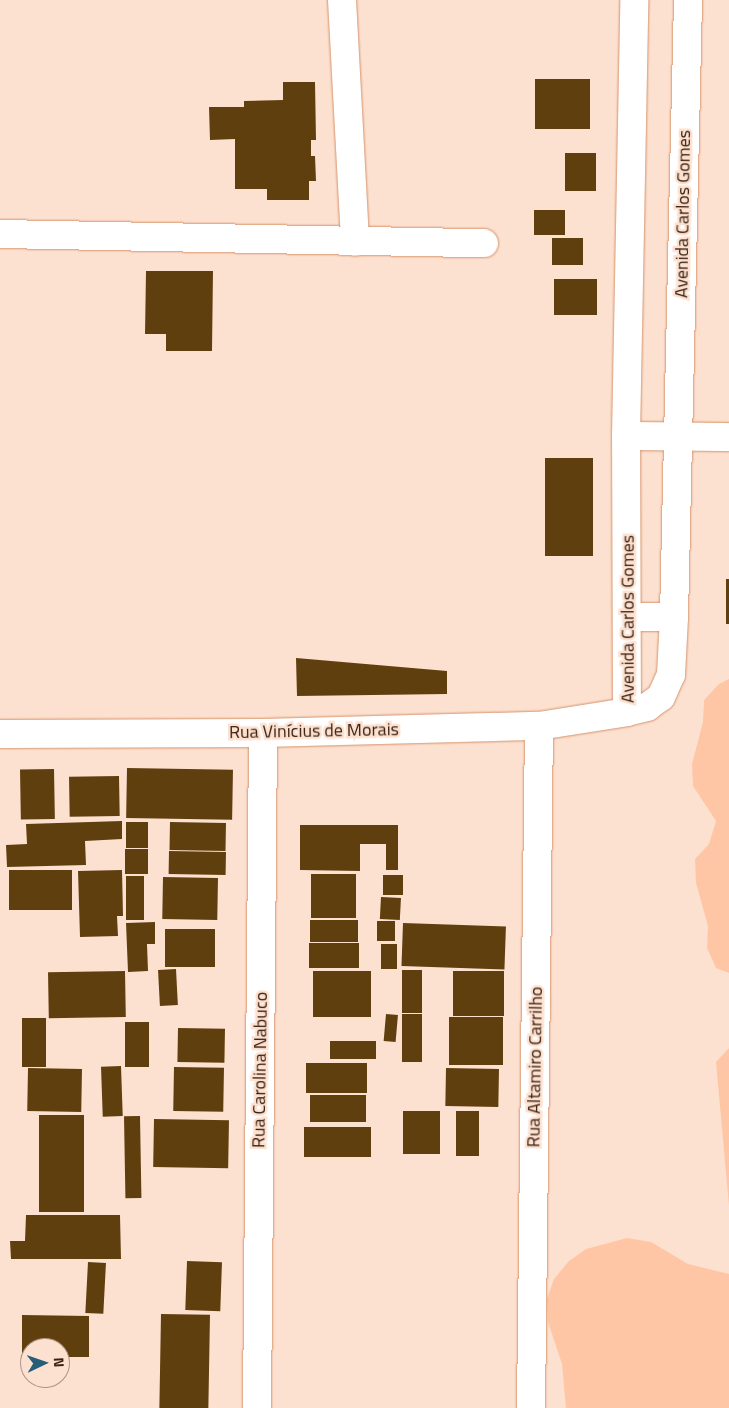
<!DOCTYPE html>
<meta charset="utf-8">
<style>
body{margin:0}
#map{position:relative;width:729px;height:1408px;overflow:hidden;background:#fde1d0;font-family:"Titillium Web",sans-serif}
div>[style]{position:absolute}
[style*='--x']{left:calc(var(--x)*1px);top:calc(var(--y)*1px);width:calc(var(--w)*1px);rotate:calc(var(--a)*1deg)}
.green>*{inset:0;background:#ffc6a5}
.building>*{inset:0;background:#603f0e;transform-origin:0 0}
.roads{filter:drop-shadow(0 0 1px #d5936b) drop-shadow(0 0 1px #d5936b)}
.minor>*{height:28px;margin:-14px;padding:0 14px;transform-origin:14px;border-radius:14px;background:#fff}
span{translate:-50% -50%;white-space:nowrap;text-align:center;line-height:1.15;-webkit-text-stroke:5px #fde1d0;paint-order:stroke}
.street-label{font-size:18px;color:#3b2111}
.north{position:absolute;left:20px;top:1338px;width:50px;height:50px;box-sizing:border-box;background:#fde1d0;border:1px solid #af9484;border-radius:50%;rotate:87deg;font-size:14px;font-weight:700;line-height:20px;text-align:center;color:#3b2111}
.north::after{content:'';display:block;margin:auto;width:18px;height:22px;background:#265e78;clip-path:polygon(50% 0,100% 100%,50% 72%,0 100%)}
</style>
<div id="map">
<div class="green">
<div style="clip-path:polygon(729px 679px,729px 973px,716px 968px,707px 948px,708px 926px,696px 883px,695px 859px,709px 844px,716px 821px,693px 786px,692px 764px,703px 722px,704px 700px,719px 684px)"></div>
<div style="clip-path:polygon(729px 1048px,729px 1206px,716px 1062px)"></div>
<div style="clip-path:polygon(627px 1238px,651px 1242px,688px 1264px,729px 1274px,729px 1408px,566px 1408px,562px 1364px,548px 1322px,547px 1299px,554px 1279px,569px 1261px,586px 1249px)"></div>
</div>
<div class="building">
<div style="left:535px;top:79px;width:55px;height:50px"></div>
<div style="clip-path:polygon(283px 82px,315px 82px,316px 140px,311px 140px,311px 156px,315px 156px,316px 181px,309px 181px,309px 200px,267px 200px,267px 189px,235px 189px,235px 139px,210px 140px,209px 107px,244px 107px,244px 101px,283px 100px)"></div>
<div style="left:596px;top:153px;width:38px;height:31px;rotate:90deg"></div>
<div style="left:534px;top:210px;width:31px;height:25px"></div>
<div style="left:552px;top:238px;width:31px;height:27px"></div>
<div style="clip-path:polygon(146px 271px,213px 271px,212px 351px,166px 351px,166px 334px,145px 334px)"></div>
<div style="left:554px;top:279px;width:43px;height:36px"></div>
<div style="left:545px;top:458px;width:48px;height:98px"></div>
<div style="left:726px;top:579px;width:3px;height:45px"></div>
<div style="clip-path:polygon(296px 658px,447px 671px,447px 694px,297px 696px)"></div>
<div style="left:127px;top:768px;width:106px;height:50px;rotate:1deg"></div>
<div style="left:54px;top:769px;width:50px;height:34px;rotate:89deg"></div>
<div style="left:119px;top:776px;width:40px;height:50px;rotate:89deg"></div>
<div style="clip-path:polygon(122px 821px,122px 839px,85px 841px,86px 865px,7px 867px,6px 845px,27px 844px,26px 824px)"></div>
<div style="left:126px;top:822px;width:22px;height:26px"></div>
<div style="left:170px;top:822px;width:56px;height:28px;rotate:1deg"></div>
<div style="clip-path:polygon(300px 825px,398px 825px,398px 870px,386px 870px,386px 844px,360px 844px,360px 871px,300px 870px)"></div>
<div style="left:125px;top:849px;width:23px;height:25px"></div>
<div style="left:169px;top:851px;width:57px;height:23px;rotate:1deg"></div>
<div style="left:72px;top:870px;width:40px;height:63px;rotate:90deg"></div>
<div style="clip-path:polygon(122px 870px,123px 916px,117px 916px,118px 936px,80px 937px,78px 871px)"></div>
<div style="left:311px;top:874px;width:45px;height:44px"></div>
<div style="left:383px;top:875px;width:20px;height:20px"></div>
<div style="left:126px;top:876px;width:18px;height:44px"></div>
<div style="left:163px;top:877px;width:55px;height:42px;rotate:1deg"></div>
<div style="left:381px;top:897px;width:20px;height:22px;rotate:3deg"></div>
<div style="left:310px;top:920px;width:48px;height:22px"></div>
<div style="left:377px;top:921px;width:18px;height:20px"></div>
<div style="clip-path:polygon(155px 922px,155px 944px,147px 944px,148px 971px,128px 972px,126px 923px)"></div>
<div style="left:403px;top:923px;width:103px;height:43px;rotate:2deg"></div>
<div style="left:165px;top:929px;width:50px;height:38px"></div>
<div style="left:309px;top:943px;width:50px;height:25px"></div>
<div style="left:381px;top:944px;width:16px;height:25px"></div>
<div style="left:176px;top:969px;width:36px;height:18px;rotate:87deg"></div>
<div style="left:402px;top:970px;width:20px;height:43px"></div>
<div style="left:125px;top:971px;width:46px;height:77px;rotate:89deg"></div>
<div style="left:313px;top:971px;width:58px;height:46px"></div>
<div style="left:453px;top:971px;width:51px;height:45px"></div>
<div style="left:386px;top:1014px;width:12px;height:27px;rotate:5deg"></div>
<div style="left:402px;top:1014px;width:20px;height:48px"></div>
<div style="left:449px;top:1017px;width:54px;height:48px"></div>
<div style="left:22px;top:1018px;width:24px;height:49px"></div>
<div style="left:125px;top:1022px;width:24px;height:45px"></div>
<div style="left:178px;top:1028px;width:47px;height:34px;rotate:1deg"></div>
<div style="left:330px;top:1041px;width:46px;height:18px"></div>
<div style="left:306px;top:1063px;width:61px;height:30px"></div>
<div style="left:121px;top:1066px;width:50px;height:20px;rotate:88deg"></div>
<div style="left:174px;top:1067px;width:50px;height:44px;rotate:1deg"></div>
<div style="left:28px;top:1068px;width:54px;height:43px;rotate:1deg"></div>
<div style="left:446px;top:1068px;width:53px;height:38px;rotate:1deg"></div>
<div style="left:310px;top:1095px;width:56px;height:27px"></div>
<div style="left:403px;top:1111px;width:37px;height:43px"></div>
<div style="left:456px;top:1111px;width:23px;height:45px"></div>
<div style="left:39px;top:1115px;width:45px;height:97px"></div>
<div style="left:140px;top:1116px;width:82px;height:16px;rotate:89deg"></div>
<div style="left:154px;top:1119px;width:75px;height:48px;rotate:1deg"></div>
<div style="left:304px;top:1127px;width:67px;height:30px"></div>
<div style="clip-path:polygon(26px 1215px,120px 1215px,121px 1259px,11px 1259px,10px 1241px,25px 1241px)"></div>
<div style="left:187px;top:1261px;width:35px;height:49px;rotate:2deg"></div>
<div style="left:88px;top:1262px;width:18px;height:51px;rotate:3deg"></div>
<div style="left:161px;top:1314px;width:49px;height:94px;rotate:1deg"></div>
<div style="clip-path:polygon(22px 1315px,89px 1316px,89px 1357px,60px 1357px,60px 1348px,30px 1348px,30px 1357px,22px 1357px)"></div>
</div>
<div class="roads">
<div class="minor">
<div style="--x:342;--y:0;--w:242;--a:86.9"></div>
<div style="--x:0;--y:234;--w:484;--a:1.1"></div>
<div style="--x:626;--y:436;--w:103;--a:0.6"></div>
<div style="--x:629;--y:617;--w:45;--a:0"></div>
<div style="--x:627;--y:712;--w:276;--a:-90.2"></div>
<div style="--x:626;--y:436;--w:436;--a:-88.9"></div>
<div style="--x:0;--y:734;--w:263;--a:-0.2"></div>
<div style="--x:263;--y:733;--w:276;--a:-1.5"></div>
<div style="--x:539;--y:726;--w:89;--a:-9"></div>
<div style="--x:627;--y:712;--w:21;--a:-14"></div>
<div style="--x:647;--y:707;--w:17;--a:-36"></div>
<div style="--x:661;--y:697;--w:24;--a:-66"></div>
<div style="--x:671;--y:675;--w:58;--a:-87"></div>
<div style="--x:674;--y:617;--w:617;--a:-88.7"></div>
<div style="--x:257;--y:1408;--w:675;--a:-89.49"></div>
<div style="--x:531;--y:1408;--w:682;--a:-89.33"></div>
</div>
</div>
<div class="street-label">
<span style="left:683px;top:214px;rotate:-89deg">Avenida Carlos Gomes</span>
<span style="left:628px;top:619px;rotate:-90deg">Avenida Carlos Gomes</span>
<span style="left:314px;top:731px;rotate:-1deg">Rua Vinícius de Morais</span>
<span style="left:535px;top:1067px;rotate:-89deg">Rua Altamiro Carrilho</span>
<span style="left:260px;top:1070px;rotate:-89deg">Rua Carolina Nabuco</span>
</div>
<div class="north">N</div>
</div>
